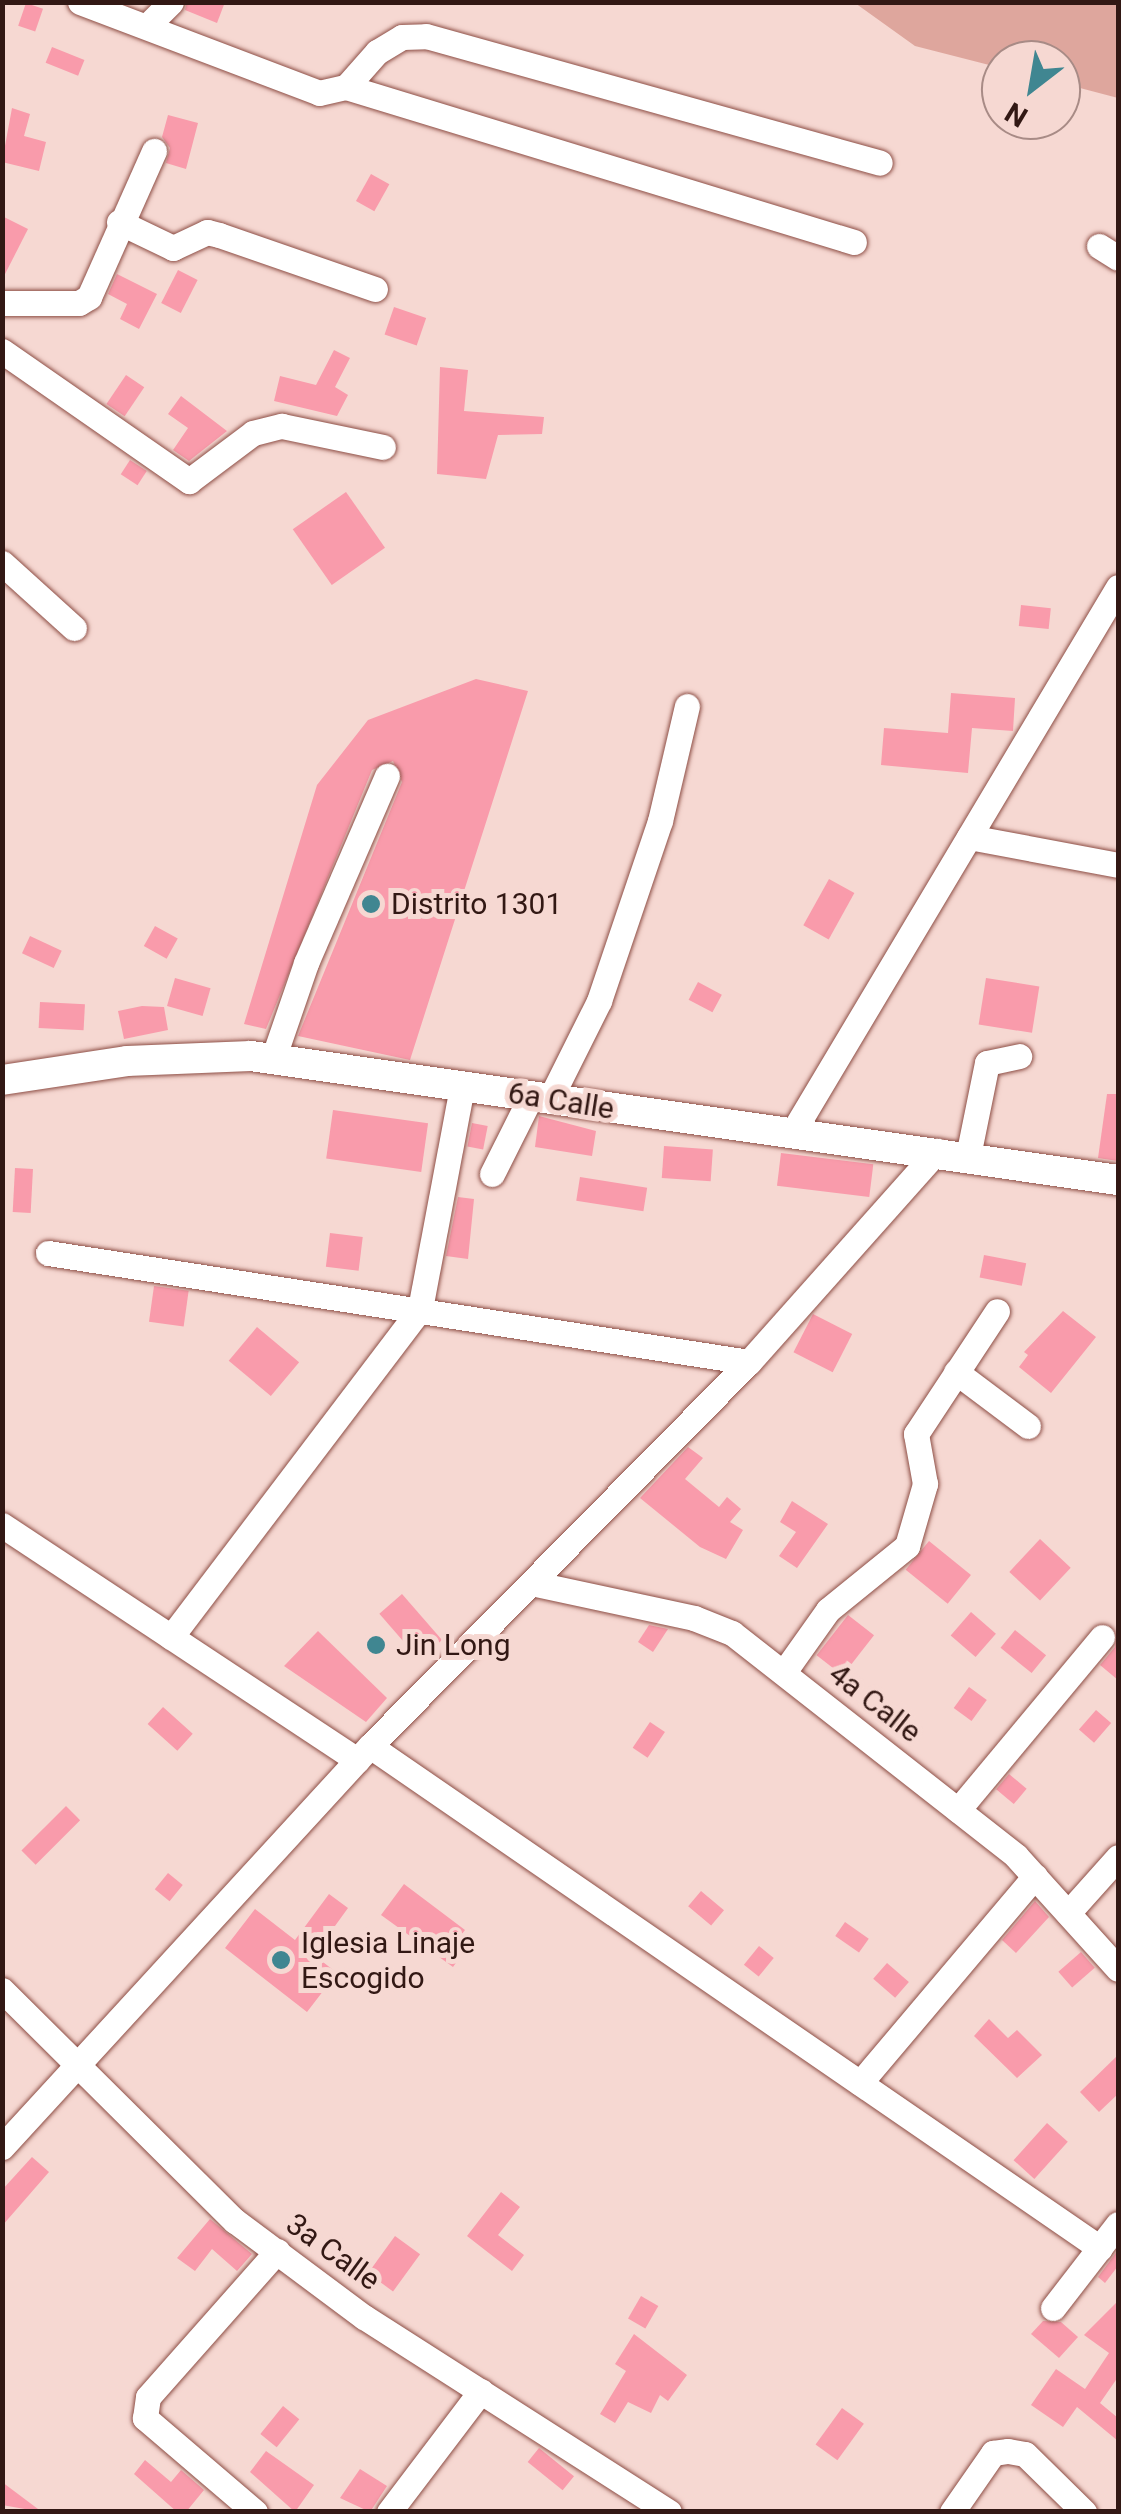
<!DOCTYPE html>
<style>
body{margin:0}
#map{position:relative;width:1121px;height:2514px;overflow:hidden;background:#f6d8d2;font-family:Roboto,sans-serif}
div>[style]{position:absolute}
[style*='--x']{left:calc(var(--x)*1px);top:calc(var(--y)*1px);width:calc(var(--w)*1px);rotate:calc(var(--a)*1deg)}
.green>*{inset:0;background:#dea69d}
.building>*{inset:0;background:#f99bab;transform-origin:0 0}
.roads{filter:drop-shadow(0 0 2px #8d4e45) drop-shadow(0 0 2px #8d4e45)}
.minor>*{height:25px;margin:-12.5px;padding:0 12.5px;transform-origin:12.5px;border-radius:12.5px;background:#fff}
.major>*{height:30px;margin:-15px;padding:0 15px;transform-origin:15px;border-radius:15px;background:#fff}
.dots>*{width:28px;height:28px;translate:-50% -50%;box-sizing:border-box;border:5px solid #f6d8d2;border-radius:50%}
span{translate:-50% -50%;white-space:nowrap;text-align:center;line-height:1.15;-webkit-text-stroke:10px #f6d8d2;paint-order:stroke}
.poi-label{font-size:30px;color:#321814}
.left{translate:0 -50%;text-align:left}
.street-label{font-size:30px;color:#321814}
.frame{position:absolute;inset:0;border:5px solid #321814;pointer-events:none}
.north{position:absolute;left:981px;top:40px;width:100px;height:100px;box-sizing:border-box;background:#f6d8d2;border:2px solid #a88b86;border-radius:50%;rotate:211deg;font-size:28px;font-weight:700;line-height:40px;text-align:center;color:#321814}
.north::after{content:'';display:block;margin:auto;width:35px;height:45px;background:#408691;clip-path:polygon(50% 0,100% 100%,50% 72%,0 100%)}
</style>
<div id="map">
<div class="green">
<div style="clip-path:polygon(855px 3px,1118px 3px,1118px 98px,1061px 83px,1061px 60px,1001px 60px,1001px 68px,915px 46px)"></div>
</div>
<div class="building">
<div style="clip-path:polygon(187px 2px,225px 2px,217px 23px,185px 10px)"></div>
<div style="left:26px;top:3px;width:18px;height:24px;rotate:19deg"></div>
<div style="left:52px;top:47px;width:35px;height:17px;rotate:22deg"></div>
<div style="clip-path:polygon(12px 108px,30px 114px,24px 136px,46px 142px,39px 171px,2px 162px)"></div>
<div style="clip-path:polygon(168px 115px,198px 123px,186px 169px,166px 163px,170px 148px,162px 137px)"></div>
<div style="left:371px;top:174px;width:21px;height:31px;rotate:29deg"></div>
<div style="clip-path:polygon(2px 216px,28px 229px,2px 280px)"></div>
<div style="left:178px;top:270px;width:22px;height:37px;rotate:27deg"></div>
<div style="clip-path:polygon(117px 274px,157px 294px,139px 329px,120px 319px,127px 304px,108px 294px)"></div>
<div style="left:394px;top:307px;width:34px;height:29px;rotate:19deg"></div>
<div style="clip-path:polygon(334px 350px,350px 358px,335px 387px,348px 395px,337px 416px,274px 401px,280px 376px,316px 385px)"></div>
<div style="clip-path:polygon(440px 367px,468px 370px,464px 411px,544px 417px,542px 434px,498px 435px,486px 479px,437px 474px)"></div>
<div style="left:126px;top:375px;width:22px;height:35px;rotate:34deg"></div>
<div style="clip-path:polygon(181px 396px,227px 431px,189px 461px,173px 450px,188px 428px,168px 414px)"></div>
<div style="left:130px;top:460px;width:20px;height:17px;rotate:33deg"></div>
<div style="left:346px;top:492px;width:68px;height:65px;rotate:55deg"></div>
<div style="left:1021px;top:605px;width:30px;height:21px;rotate:6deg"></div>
<div style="clip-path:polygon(476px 679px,528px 691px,410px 1060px,298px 1036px,402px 782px,393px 761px,372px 770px,266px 1029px,244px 1024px,317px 785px,368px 720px)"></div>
<div style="clip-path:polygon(951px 693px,1015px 698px,1013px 731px,972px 728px,968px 773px,881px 765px,884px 728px,948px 733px)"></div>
<div style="left:829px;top:879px;width:29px;height:53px;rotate:29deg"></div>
<div style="left:155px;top:926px;width:26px;height:23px;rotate:29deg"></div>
<div style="left:30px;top:936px;width:35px;height:19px;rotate:25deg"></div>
<div style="left:175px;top:978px;width:37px;height:29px;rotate:16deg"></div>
<div style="left:986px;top:978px;width:54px;height:47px;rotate:9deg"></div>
<div style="left:698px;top:982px;width:27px;height:20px;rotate:28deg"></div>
<div style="left:40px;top:1002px;width:45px;height:26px;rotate:3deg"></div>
<div style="clip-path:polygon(142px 1006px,164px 1007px,168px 1030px,124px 1039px,118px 1011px)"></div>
<div style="clip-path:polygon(1107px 1094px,1118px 1094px,1118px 1161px,1098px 1158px)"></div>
<div style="left:333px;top:1110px;width:96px;height:49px;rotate:8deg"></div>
<div style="clip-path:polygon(539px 1116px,596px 1131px,592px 1156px,535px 1147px)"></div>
<div style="left:472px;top:1123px;width:16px;height:24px;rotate:11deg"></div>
<div style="left:664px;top:1146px;width:49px;height:32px;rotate:4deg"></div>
<div style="left:781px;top:1153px;width:93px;height:33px;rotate:7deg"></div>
<div style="left:15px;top:1168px;width:18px;height:44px;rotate:3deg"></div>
<div style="left:580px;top:1177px;width:68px;height:24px;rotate:9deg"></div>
<div style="clip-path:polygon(458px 1197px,474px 1199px,468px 1259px,446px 1256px)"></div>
<div style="left:330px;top:1233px;width:33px;height:34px;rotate:7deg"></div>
<div style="left:984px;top:1255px;width:43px;height:23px;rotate:11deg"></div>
<div style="left:154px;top:1286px;width:35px;height:36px;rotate:8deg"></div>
<div style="clip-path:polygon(1063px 1311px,1096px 1337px,1051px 1393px,1019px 1367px,1028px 1355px,1024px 1352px)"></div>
<div style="left:813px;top:1314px;width:44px;height:43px;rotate:27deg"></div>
<div style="left:257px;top:1327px;width:55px;height:44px;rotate:40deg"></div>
<div style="clip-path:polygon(688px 1447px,703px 1458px,685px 1479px,719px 1507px,727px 1497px,741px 1509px,730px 1522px,743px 1530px,726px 1559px,700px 1547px,640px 1498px)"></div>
<div style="clip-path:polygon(792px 1501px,828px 1524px,797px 1568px,779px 1556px,796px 1532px,780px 1522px)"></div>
<div style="left:1040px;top:1539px;width:42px;height:45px;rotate:43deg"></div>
<div style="left:929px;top:1541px;width:54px;height:37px;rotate:39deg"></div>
<div style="left:402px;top:1594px;width:61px;height:30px;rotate:49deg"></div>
<div style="left:971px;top:1612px;width:33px;height:31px;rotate:41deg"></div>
<div style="left:848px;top:1615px;width:33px;height:51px;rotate:38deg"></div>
<div style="clip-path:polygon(649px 1625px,668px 1629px,653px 1652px,638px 1642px)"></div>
<div style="clip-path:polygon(1118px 1625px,1118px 1680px,1100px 1665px,1115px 1647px)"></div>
<div style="left:1015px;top:1630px;width:40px;height:23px;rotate:39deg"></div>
<div style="clip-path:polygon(318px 1631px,387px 1698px,366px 1722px,284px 1666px)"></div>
<div style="left:969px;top:1687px;width:22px;height:26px;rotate:36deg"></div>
<div style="left:163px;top:1707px;width:40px;height:23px;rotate:42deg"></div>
<div style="left:1096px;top:1710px;width:20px;height:26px;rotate:41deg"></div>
<div style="left:650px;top:1722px;width:18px;height:31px;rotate:34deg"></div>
<div style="left:1009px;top:1774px;width:23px;height:20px;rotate:40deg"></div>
<div style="left:66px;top:1806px;width:20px;height:63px;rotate:45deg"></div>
<div style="left:168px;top:1873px;width:19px;height:21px;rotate:39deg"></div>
<div style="clip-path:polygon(404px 1884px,465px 1930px,453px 1946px,463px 1953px,453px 1967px,381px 1915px)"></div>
<div style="left:701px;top:1891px;width:30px;height:20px;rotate:40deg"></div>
<div style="clip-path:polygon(329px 1894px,348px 1908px,314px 1955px,337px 1973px,307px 2012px,225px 1948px,255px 1909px,295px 1940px)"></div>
<div style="clip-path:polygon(1035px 1901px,1049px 1917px,1016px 1953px,1002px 1940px)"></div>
<div style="left:845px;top:1922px;width:29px;height:17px;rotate:35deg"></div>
<div style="left:759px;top:1946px;width:19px;height:24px;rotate:39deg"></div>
<div style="left:1081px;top:1952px;width:21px;height:30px;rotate:49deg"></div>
<div style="left:887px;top:1963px;width:29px;height:21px;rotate:41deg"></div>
<div style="clip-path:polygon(989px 2019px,1008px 2038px,1017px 2030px,1042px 2055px,1017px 2078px,974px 2036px)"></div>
<div style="clip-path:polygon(1118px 2055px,1118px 2094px,1099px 2112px,1080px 2092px)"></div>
<div style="left:1047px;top:2123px;width:28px;height:50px;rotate:42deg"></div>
<div style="clip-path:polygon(32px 2157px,49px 2172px,2px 2226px,2px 2190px)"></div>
<div style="clip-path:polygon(501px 2192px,520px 2207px,498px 2235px,524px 2255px,512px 2271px,467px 2236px)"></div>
<div style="clip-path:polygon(210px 2219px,252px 2254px,237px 2271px,212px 2249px,195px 2271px,177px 2258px)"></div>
<div style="left:395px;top:2236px;width:31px;height:46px;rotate:36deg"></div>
<div style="clip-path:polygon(1118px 2250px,1118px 2266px,1105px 2283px,1098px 2277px)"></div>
<div style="left:641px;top:2296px;width:20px;height:26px;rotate:30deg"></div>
<div style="clip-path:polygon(1118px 2301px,1118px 2377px,1100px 2403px,1118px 2418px,1118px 2441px,1077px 2407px,1063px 2427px,1031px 2405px,1056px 2369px,1085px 2389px,1109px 2353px,1084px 2335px)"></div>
<div style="clip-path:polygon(1043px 2321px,1061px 2322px,1078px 2337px,1059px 2358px,1031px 2334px)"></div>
<div style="clip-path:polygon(634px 2334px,687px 2375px,668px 2401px,660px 2395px,651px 2413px,628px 2402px,615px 2423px,600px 2414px,626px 2371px,615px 2364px)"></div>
<div style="left:283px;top:2406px;width:21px;height:36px;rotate:39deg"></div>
<div style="left:842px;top:2408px;width:27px;height:45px;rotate:36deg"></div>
<div style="left:539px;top:2448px;width:45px;height:18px;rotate:39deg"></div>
<div style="clip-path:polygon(266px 2451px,314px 2485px,295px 2512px,250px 2472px)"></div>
<div style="clip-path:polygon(145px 2460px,171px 2482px,181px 2470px,204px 2490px,186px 2512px,177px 2512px,134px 2474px)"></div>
<div style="clip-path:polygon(360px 2469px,387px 2486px,370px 2512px,340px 2498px)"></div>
<div style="clip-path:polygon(2px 2482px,42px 2512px,2px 2505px)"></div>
</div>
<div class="roads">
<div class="minor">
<div style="--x:80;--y:2;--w:256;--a:20.8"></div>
<div style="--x:319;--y:93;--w:28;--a:-13"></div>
<div style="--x:346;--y:87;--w:47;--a:-48.5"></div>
<div style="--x:377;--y:52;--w:29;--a:-31"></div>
<div style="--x:402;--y:37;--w:24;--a:-2"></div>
<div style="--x:426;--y:36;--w:471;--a:15.6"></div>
<div style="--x:149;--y:24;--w:31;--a:-45"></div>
<div style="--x:346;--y:87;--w:531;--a:16.97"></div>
<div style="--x:119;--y:222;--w:60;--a:25.7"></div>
<div style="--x:173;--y:248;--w:38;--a:-25"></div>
<div style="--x:207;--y:232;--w:12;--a:14"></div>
<div style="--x:219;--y:235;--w:165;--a:19.1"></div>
<div style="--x:1099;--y:246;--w:22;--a:32"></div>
<div style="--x:2;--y:303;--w:77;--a:0"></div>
<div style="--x:79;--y:303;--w:12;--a:-31"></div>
<div style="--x:89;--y:297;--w:160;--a:-66"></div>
<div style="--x:2;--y:351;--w:228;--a:34.8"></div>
<div style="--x:189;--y:481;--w:80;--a:-36.9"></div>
<div style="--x:253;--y:433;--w:30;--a:-14"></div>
<div style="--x:282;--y:426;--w:103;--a:11.7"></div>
<div style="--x:2;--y:563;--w:97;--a:42.1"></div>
<div style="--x:969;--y:837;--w:152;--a:10.6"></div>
<div style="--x:273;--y:1059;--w:102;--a:-71"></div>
<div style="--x:306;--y:963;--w:204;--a:-66.6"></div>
<div style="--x:550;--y:1099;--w:110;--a:-63.4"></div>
<div style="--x:599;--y:1001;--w:190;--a:-71.3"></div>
<div style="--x:660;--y:821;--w:118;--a:-76.8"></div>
<div style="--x:791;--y:1135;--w:638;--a:-59.17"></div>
<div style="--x:968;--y:1156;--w:95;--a:-78.5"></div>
<div style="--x:987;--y:1063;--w:33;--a:-12"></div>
<div style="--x:492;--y:1174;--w:87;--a:-63.4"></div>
<div style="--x:48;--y:1253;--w:709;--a:8.84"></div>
<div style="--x:956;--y:1372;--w:90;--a:36.9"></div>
<div style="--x:2;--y:1525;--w:426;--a:33.5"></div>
<div style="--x:536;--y:1584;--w:162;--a:12.1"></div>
<div style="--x:694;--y:1618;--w:41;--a:21.5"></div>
<div style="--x:732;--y:1633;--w:361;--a:38.1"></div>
<div style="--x:1016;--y:1856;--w:152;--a:47.9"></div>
<div style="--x:171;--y:1637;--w:412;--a:-52.8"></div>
<div style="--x:420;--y:1309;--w:227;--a:-79.3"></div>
<div style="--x:784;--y:1672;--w:76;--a:-54.6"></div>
<div style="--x:828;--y:1610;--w:102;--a:-39"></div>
<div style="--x:907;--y:1546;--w:65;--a:-73.8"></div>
<div style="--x:925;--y:1484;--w:51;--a:-100.2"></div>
<div style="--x:916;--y:1434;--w:147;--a:-56.6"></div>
<div style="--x:370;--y:1746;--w:886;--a:34.52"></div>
<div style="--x:958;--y:1810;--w:225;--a:-50.2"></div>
<div style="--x:1068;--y:1913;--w:75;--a:-48.2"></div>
<div style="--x:2;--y:1990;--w:328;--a:44.8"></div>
<div style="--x:235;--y:2221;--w:161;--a:36.7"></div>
<div style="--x:364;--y:2317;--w:362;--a:32.6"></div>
<div style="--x:860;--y:2083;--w:271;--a:-49.8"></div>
<div style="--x:2;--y:2147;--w:544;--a:-47.46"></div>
<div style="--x:370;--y:1746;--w:540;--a:-45.38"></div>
<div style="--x:749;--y:1362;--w:283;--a:-48.3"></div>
<div style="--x:1053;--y:2308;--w:106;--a:-52.3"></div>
<div style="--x:255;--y:2512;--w:145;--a:-139.5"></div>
<div style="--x:145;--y:2418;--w:21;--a:-82"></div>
<div style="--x:148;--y:2397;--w:195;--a:-48.5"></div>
<div style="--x:389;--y:2512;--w:152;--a:-52.8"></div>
<div style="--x:952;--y:2512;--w:72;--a:-55.2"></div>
<div style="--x:993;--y:2453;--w:15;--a:-8"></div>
<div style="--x:1008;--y:2451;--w:17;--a:10"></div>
<div style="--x:1025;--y:2454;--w:83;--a:44.5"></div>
</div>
<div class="major">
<div style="--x:2;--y:1080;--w:126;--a:-8.6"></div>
<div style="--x:127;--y:1061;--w:124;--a:-2.3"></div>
<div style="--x:251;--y:1056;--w:876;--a:8.14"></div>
</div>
</div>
<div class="dots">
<div style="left:371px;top:904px;background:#408691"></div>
<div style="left:376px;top:1645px;background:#408691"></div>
<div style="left:281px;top:1960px;background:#408691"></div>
</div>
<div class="poi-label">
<span class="left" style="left:391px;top:904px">Distrito 1301</span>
<span class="left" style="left:396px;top:1645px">Jin Long</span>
<span class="left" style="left:301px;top:1960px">Iglesia Linaje<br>Escogido</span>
</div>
<div class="street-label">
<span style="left:561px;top:1101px;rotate:9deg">6a Calle</span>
<span style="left:875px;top:1703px;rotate:38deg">4a Calle</span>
<span style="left:333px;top:2252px;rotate:36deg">3a Calle</span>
</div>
<div class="frame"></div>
<div class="north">N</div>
</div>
